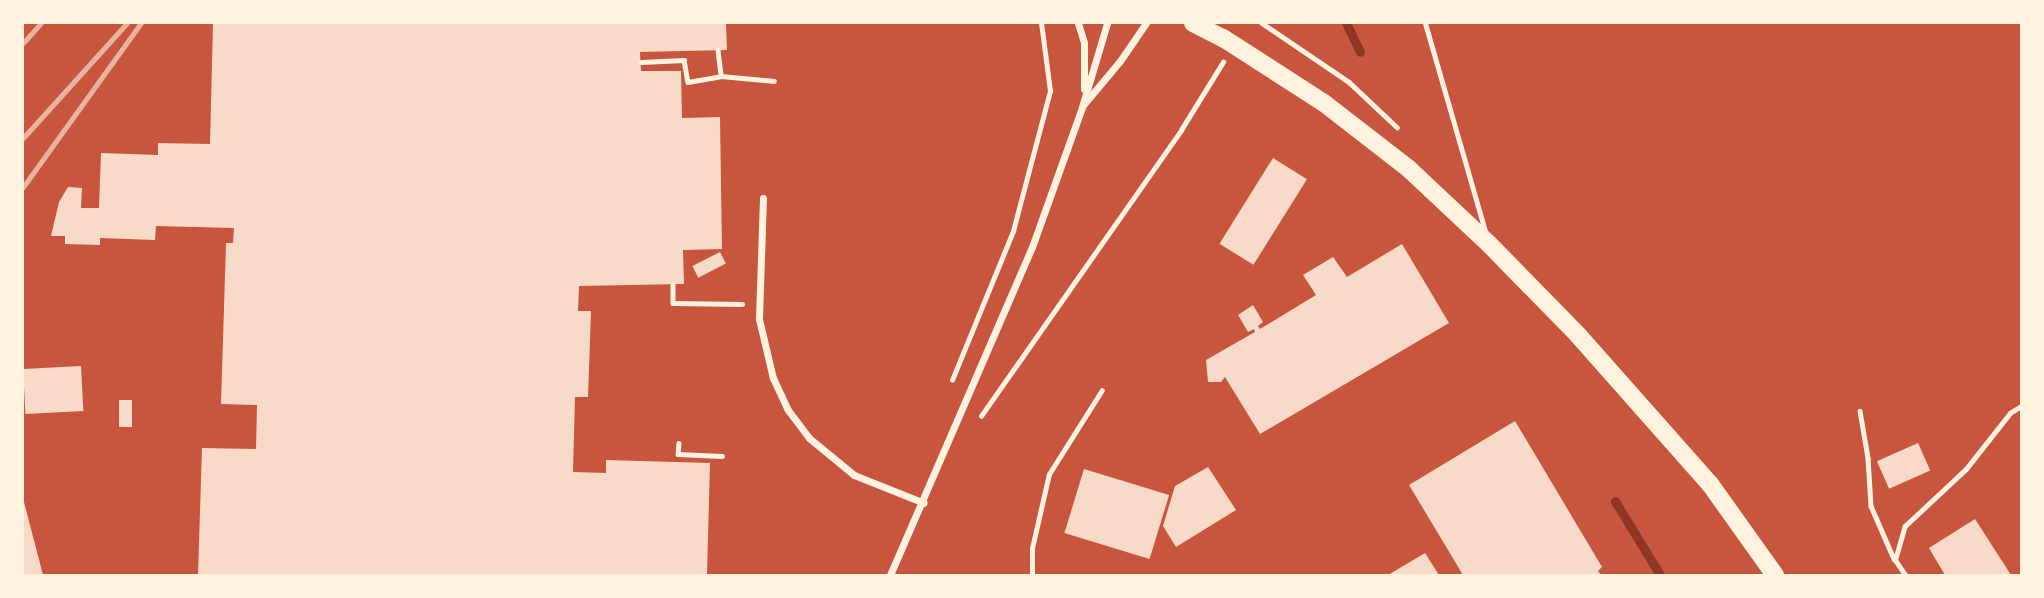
<!DOCTYPE html>
<style>
body{margin:0}
#map{position:relative;width:2044px;height:598px;overflow:hidden;background:#c8553d;font-family:Arial,sans-serif}
div>[style]{position:absolute}
[style*='--x']{left:calc(var(--x)*1px);top:calc(var(--y)*1px);width:calc(var(--w)*1px);rotate:calc(var(--a)*1deg)}
.stream>*{height:9px;margin:-4.5px;padding:0 4.5px;transform-origin:4.5px;border-radius:4.5px;background:#8f3625}
.building>*{inset:0;background:#f7dbc8;transform-origin:0 0}
.path>*{height:4.5px;margin:-2.25px;padding:0 2.25px;transform-origin:2.25px;border-radius:2.25px;background:#fff3e0}
.service>*{height:5px;margin:-2.5px;padding:0 2.5px;transform-origin:2.5px;border-radius:2.5px;background:#fff3e0}
.minor>*{height:7px;margin:-3.5px;padding:0 3.5px;transform-origin:3.5px;border-radius:3.5px;background:#fff3e0}
.primary>*{height:18px;margin:-9px;padding:0 9px;transform-origin:9px;border-radius:9px;background:#fff3e0}
.rail>*{height:5px;margin:-2.5px;padding:0 2.5px;transform-origin:2.5px;border-radius:2.5px;background:#e9b49f}
span{translate:-50% -50%;white-space:nowrap;text-align:center;line-height:1.15;-webkit-text-stroke:5px #fff3e0;paint-order:stroke}
.frame{position:absolute;inset:0;border:24px solid #fff3e0;pointer-events:none}
</style>
<div id="map">
<div class="stream">
<div style="--x:1346;--y:23;--w:32;--a:64"></div>
<div style="--x:1615;--y:501;--w:87;--a:58.7"></div>
</div>
<div class="building">
<div style="clip-path:polygon(213px 23px,726px 23px,727px 50px,640px 52px,641px 71px,681px 71px,682px 118px,720px 117px,722px 249px,683px 250px,684px 284px,579px 286px,578px 311px,591px 311px,588px 397px,575px 397px,573px 472px,606px 473px,606px 460px,710px 463px,707px 575px,198px 575px,202px 448px,256px 449px,257px 405px,221px 404px,226px 243px,233px 243px,234px 228px,156px 226px,155px 240px,100px 238px,100px 245px,65px 244px,65px 236px,51px 236px,59px 202px,68px 187px,82px 188px,81px 208px,99px 208px,101px 153px,158px 155px,158px 143px,210px 144px)"></div>
<div style="left:1273px;top:158px;width:40px;height:101px;rotate:32deg"></div>
<div style="clip-path:polygon(1402px 244px,1449px 323px,1260px 434px,1225px 377px,1221px 382px,1208px 382px,1206px 360px,1255px 332px,1254px 329px,1248px 332px,1238px 315px,1253px 305px,1263px 322px,1258px 326px,1260px 329px,1316px 295px,1303px 275px,1333px 257px,1347px 277px)"></div>
<div style="left:720px;top:252px;width:13px;height:31px;rotate:63deg"></div>
<div style="left:81px;top:366px;width:45px;height:58px;rotate:87deg"></div>
<div style="left:132px;top:400px;width:27px;height:13px;rotate:90deg"></div>
<div style="clip-path:polygon(1515px 421px,1602px 567px,1598px 571px,1601px 575px,1463px 575px,1409px 485px)"></div>
<div style="left:1918px;top:443px;width:30px;height:45px;rotate:66deg"></div>
<div style="clip-path:polygon(1208px 467px,1236px 510px,1176px 547px,1163px 526px,1175px 486px)"></div>
<div style="left:1084px;top:469px;width:89px;height:67px;rotate:17deg"></div>
<div style="clip-path:polygon(24px 502px,43px 575px,23px 575px)"></div>
<div style="clip-path:polygon(1975px 519px,2011px 575px,1945px 575px,1929px 548px)"></div>
<div style="clip-path:polygon(1425px 553px,1439px 575px,1388px 575px)"></div>
</div>
<div class="path">
<div style="--x:1262;--y:23;--w:105;--a:34.1"></div>
<div style="--x:1349;--y:82;--w:66;--a:43.2"></div>
<div style="--x:718;--y:50;--w:26;--a:83"></div>
<div style="--x:641;--y:62;--w:43;--a:-2.7"></div>
<div style="--x:684;--y:60;--w:22;--a:80"></div>
<div style="--x:688;--y:82;--w:34;--a:-10"></div>
<div style="--x:721;--y:76;--w:53;--a:5.4"></div>
<div style="--x:673;--y:285;--w:18;--a:90"></div>
<div style="--x:673;--y:303;--w:69;--a:0.8"></div>
<div style="--x:952;--y:380;--w:161;--a:-67.7"></div>
<div style="--x:1013;--y:231;--w:145;--a:-75.2"></div>
<div style="--x:1050;--y:91;--w:69;--a:-97.5"></div>
<div style="--x:1860;--y:411;--w:48;--a:80.3"></div>
<div style="--x:1868;--y:458;--w:48;--a:86.4"></div>
<div style="--x:1871;--y:506;--w:58;--a:66.5"></div>
<div style="--x:981;--y:416;--w:349;--a:-55"></div>
<div style="--x:1181;--y:130;--w:80;--a:-58.3"></div>
<div style="--x:679;--y:443;--w:11;--a:95"></div>
<div style="--x:678;--y:454;--w:44;--a:2.6"></div>
<div style="--x:1905;--y:575;--w:18;--a:-124"></div>
<div style="--x:1895;--y:560;--w:35;--a:-74"></div>
<div style="--x:1905;--y:526;--w:83;--a:-43.1"></div>
<div style="--x:1966;--y:469;--w:71;--a:-51.8"></div>
<div style="--x:2010;--y:413;--w:13;--a:-32"></div>
</div>
<div class="service">
<div style="--x:1425;--y:23;--w:220;--a:73.9"></div>
<div style="--x:1032;--y:575;--w:27;--a:-90"></div>
<div style="--x:1032;--y:548;--w:76;--a:-77.1"></div>
<div style="--x:1049;--y:474;--w:99;--a:-57.8"></div>
</div>
<div class="minor">
<div style="--x:1078;--y:23;--w:21;--a:73"></div>
<div style="--x:1084;--y:43;--w:46;--a:90"></div>
<div style="--x:1084;--y:104;--w:56;--a:-50.1"></div>
<div style="--x:1120;--y:61;--w:46;--a:-55.6"></div>
<div style="--x:763;--y:198;--w:121;--a:91.9"></div>
<div style="--x:759;--y:319;--w:61;--a:76.7"></div>
<div style="--x:773;--y:378;--w:35;--a:65"></div>
<div style="--x:788;--y:410;--w:35;--a:53"></div>
<div style="--x:809;--y:438;--w:58;--a:39.4"></div>
<div style="--x:854;--y:475;--w:75;--a:21.8"></div>
<div style="--x:890;--y:575;--w:357;--a:-66.6"></div>
<div style="--x:1032;--y:247;--w:149;--a:-70.3"></div>
<div style="--x:1082;--y:107;--w:88;--a:-73.4"></div>
</div>
<div class="primary">
<div style="--x:1193;--y:23;--w:34;--a:27"></div>
<div style="--x:1223;--y:38;--w:120;--a:32.8"></div>
<div style="--x:1324;--y:103;--w:108;--a:37.8"></div>
<div style="--x:1409;--y:169;--w:110;--a:43.2"></div>
<div style="--x:1489;--y:244;--w:127;--a:45.6"></div>
<div style="--x:1578;--y:335;--w:199;--a:48.5"></div>
<div style="--x:1710;--y:484;--w:112;--a:54.5"></div>
</div>
<div class="rail">
<div style="--x:23;--y:43;--w:27;--a:-48"></div>
<div style="--x:23;--y:138;--w:155;--a:-47.9"></div>
<div style="--x:23;--y:187;--w:202;--a:-54.3"></div>
</div>
<div class="frame"></div>
</div>
